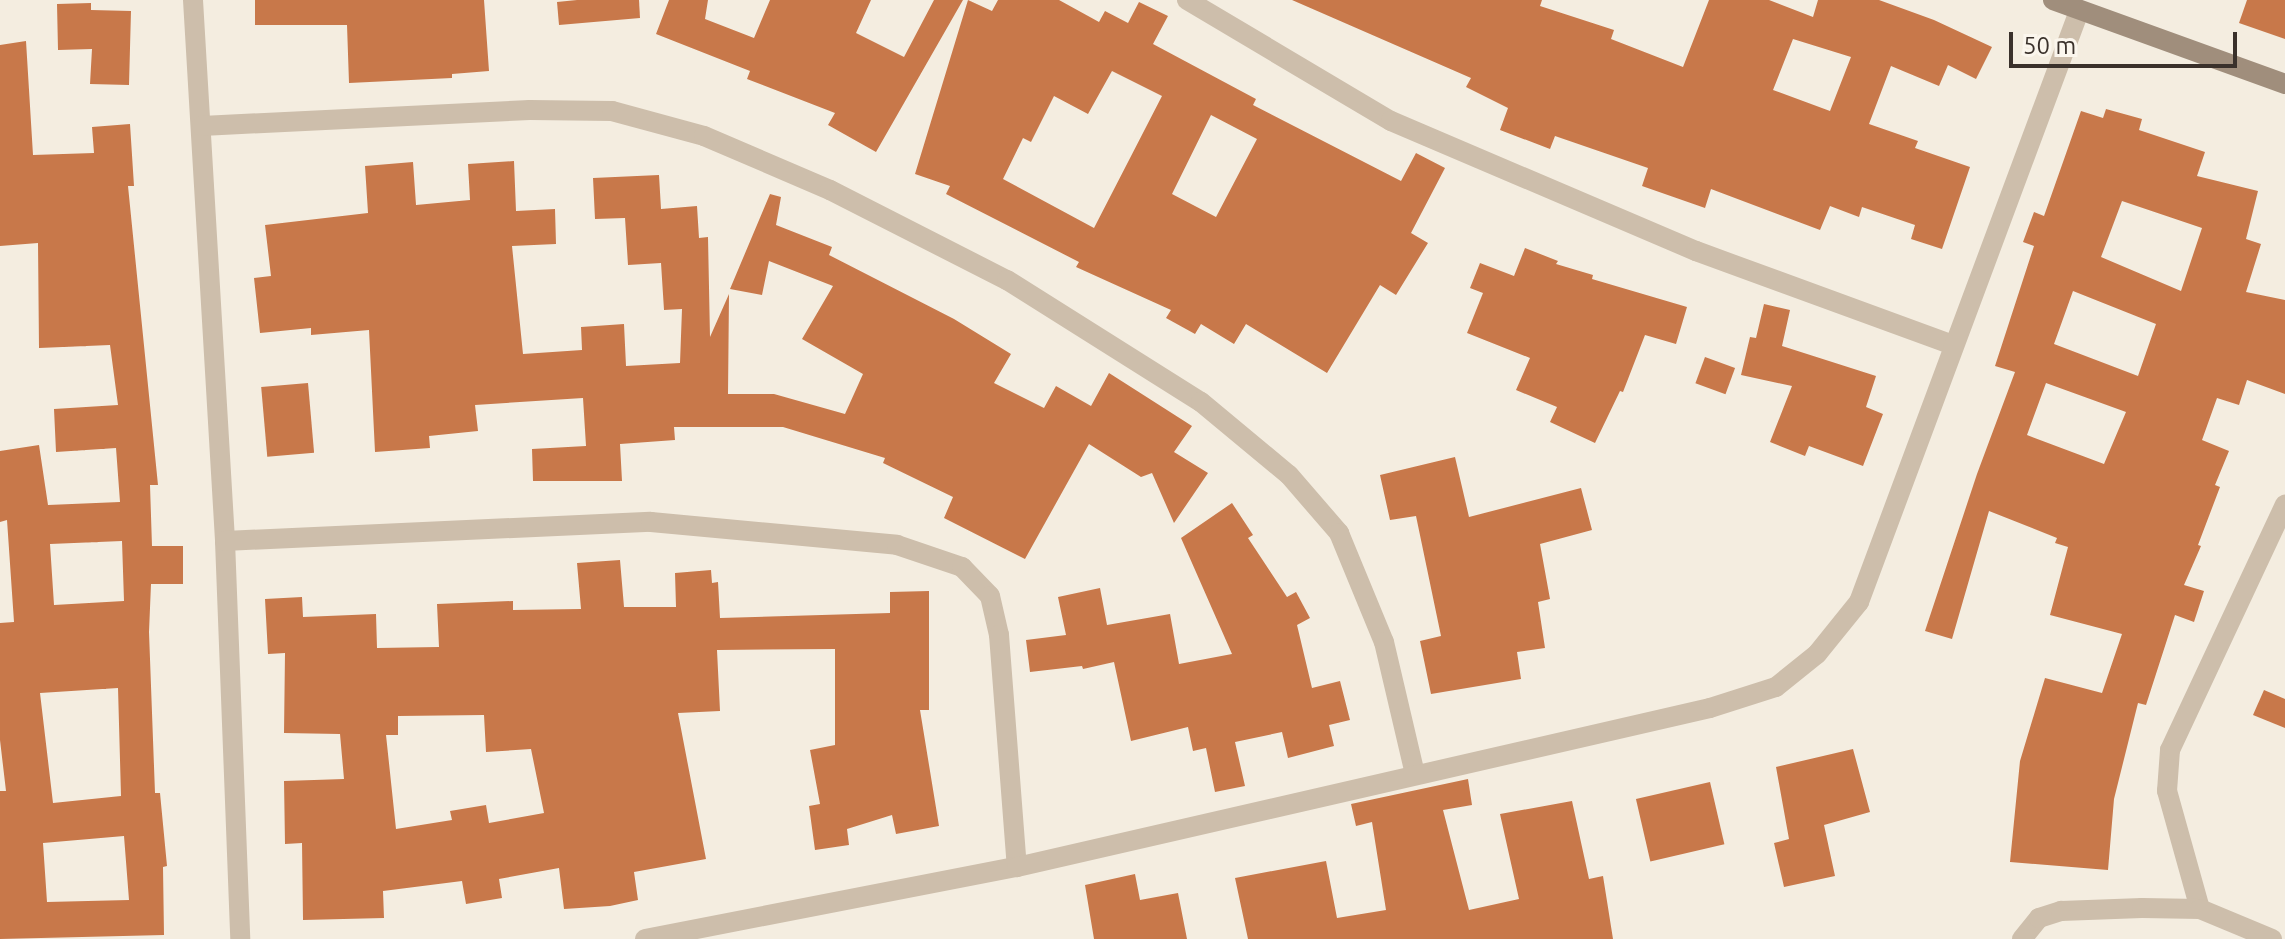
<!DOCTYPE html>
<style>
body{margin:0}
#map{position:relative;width:2285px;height:939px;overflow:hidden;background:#f4ede0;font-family:Ubuntu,sans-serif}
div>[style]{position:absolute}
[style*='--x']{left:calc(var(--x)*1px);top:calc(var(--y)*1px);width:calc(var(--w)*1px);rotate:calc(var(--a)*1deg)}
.building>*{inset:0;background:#c8784a;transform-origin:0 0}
.street>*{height:20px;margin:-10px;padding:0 10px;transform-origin:10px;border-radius:10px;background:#cdbeab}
.secondary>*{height:20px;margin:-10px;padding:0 10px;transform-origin:10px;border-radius:10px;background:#a08e7c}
span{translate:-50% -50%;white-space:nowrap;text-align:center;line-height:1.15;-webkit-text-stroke:6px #fbf6ed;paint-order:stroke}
.scale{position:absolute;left:2009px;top:32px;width:228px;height:36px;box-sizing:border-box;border:4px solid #3a312b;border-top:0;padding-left:10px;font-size:24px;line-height:28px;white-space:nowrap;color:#3a312b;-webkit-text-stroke:6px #fbf6ed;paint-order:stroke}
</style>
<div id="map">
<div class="building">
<div style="clip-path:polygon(255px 0,484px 0,489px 71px,452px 74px,452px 78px,349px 83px,347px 25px,255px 25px)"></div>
<div style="clip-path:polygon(577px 0,639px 0,640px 18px,559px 25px,557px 2px)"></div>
<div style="clip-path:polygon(669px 0,708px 0,705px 19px,754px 38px,770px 0,871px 0,856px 33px,904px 57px,934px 0,963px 0,876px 152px,828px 125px,835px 113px,747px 79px,750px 71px,656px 34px)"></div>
<div style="clip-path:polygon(evenodd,968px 0,992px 11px,998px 0,1059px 0,1099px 22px,1105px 11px,1128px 23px,1139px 2px,1168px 16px,1153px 44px,1256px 99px,1253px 105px,1401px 181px,1416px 153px,1445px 168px,1411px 233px,1428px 243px,1396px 295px,1380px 285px,1327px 373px,1246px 324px,1234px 344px,1201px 324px,1195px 334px,1166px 318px,1171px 310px,1076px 267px,1079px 262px,946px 194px,950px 186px,915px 174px,968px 0,1112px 71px,1162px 96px,1094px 228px,1003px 179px,1023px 138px,1031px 142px,1054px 96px,1088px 114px,1112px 71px,968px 0,1211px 115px,1257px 139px,1216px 217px,1172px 194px,1211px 115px)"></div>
<div style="clip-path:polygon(evenodd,1292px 0,1542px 0,1540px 6px,1614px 30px,1611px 39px,1683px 67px,1709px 0,1769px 0,1813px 17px,1818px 0,1879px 0,1934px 20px,1992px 47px,1976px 79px,1948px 65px,1939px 86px,1891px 66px,1869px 124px,1918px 141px,1915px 148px,1970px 167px,1942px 249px,1911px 239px,1915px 225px,1862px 207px,1859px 217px,1830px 206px,1820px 230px,1711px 189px,1705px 208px,1642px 186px,1648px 168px,1555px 136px,1550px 149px,1500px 130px,1508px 108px,1466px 87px,1471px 78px,1292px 0,1793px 39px,1851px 57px,1830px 111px,1773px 90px,1793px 39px)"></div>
<div style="clip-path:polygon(2247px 0,2285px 0,2285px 39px,2239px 23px)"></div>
<div style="clip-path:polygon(91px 3px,91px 10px,131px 11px,129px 85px,90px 84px,92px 49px,58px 50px,57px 4px)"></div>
<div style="clip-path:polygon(evenodd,26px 41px,33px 155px,94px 153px,92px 127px,130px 124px,134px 186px,128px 186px,158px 485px,150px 485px,152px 546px,183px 546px,183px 584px,151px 584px,149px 632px,155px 793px,160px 793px,167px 866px,163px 867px,164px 935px,0 939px,0 791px,6px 791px,0 740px,0 623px,14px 622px,7px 520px,0 522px,0 451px,39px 445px,48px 505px,120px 502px,116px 448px,56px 452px,54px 409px,118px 405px,110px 345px,39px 348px,38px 243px,0 246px,0 45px,26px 41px,122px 541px,124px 601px,54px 605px,50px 544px,122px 541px,26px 41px,118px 688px,121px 796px,53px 803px,40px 693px,118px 688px,26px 41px,124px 836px,129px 900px,47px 902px,43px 843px,124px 836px)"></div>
<div style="clip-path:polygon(evenodd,2106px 109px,2142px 119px,2139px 130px,2205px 152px,2197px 176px,2258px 191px,2246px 239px,2261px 244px,2246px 292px,2285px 300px,2285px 394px,2247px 380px,2239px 405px,2217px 398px,2202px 440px,2229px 451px,2215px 485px,2220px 487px,2198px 545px,2201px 546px,2184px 585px,2204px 591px,2194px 622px,2175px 615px,2146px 705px,2138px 703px,2114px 799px,2108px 870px,2010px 862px,2020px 761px,2045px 678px,2102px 693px,2122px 634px,2050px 615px,2068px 547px,2055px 543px,2057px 538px,1989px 511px,1952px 639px,1925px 631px,1977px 474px,2015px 372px,1995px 366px,2034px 246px,2023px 242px,2034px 212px,2044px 216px,2081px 111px,2103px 118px,2106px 109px,2122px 201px,2202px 228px,2181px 291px,2101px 257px,2122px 201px,2106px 109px,2073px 291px,2156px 324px,2138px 376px,2054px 344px,2073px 291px,2106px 109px,2046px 383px,2126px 412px,2104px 464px,2027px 435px,2046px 383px)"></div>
<div style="clip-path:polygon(514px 161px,516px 211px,555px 209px,556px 244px,512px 246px,523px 354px,582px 350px,581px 327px,624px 324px,626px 366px,680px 363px,682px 309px,664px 310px,661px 263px,628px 265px,625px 218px,595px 219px,593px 178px,659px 175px,661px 209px,697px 206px,699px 238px,708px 237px,710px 337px,729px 294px,728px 394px,774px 394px,845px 414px,863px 374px,802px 339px,833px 286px,769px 261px,762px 295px,730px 289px,770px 194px,781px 197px,776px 225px,832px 247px,829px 255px,954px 319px,1011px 354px,994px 383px,1044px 408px,1056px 386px,1091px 406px,1109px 373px,1192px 426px,1174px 452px,1208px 473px,1174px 523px,1152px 473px,1141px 477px,1089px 444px,1025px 559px,944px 518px,953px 497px,883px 463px,885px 458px,783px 427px,674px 427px,675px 440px,620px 444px,622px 481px,533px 481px,532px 449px,586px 446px,583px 398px,475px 405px,478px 431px,429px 436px,430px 448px,375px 452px,369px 330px,311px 335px,311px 328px,260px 333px,254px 278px,271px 276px,265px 225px,368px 213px,365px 166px,413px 162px,416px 205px,470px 200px,468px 164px)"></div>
<div style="clip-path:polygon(1525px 248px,1558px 261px,1556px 264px,1593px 275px,1592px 279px,1687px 307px,1676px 344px,1645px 335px,1623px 392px,1620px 391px,1595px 443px,1550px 422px,1557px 407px,1516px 390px,1530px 358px,1467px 333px,1483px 293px,1470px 288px,1480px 263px,1514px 276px)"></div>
<div style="clip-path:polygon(1764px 304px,1790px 310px,1782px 346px,1876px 376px,1866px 407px,1883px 414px,1863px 466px,1809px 446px,1805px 456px,1770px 442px,1792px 386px,1741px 375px,1750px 337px,1756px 338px)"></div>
<div style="left:1705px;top:357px;width:32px;height:28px;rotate:20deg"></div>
<div style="left:308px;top:383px;width:70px;height:47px;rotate:85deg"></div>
<div style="clip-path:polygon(1455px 457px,1469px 517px,1581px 488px,1592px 530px,1540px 544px,1550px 599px,1538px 602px,1545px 648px,1517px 652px,1521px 679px,1431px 694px,1420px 641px,1441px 636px,1416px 516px,1390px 520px,1380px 475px)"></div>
<div style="clip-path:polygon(1232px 503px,1253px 535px,1248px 538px,1287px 597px,1296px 592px,1310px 618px,1297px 625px,1312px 688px,1340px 681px,1350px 720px,1329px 725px,1334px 746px,1288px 758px,1282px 732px,1235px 742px,1245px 786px,1215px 792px,1206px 748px,1193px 751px,1188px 727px,1131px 741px,1114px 662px,1083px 669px,1082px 666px,1030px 672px,1026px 640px,1066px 635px,1058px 597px,1100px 588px,1107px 625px,1170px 614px,1179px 664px,1232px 654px,1181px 538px)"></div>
<div style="clip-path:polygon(evenodd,620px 560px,624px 607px,676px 607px,675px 573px,711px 570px,712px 583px,718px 582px,720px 618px,890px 613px,890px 592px,929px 591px,929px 710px,920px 710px,939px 826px,896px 834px,892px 815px,847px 829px,849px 845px,815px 850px,809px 806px,820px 804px,810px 750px,835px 745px,835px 649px,717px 650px,720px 711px,678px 713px,706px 859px,634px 872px,638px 900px,610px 906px,564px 909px,559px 868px,499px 879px,502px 898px,466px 904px,462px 881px,383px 891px,384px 918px,303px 920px,302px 843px,285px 844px,284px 781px,344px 779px,340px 734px,284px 733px,285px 653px,268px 654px,265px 599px,302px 597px,303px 617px,376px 614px,377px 648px,439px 647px,437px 604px,513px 601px,513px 610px,581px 609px,577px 563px,620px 560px,484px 715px,486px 752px,531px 749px,544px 813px,489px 823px,486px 805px,450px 811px,452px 820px,396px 829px,386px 735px,398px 735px,398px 716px,484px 715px)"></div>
<div style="clip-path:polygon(2264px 690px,2285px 699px,2285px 728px,2253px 715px)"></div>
<div style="clip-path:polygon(1853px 749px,1870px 812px,1824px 825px,1835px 876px,1784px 887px,1774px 843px,1789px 839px,1776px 767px)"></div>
<div style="clip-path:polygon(1468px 779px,1472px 805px,1443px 810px,1469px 910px,1519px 899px,1500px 814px,1572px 801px,1589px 879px,1603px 876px,1613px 939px,1248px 939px,1235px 878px,1326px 861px,1337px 918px,1386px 910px,1372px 822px,1356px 826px,1351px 804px)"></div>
<div style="left:1710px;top:782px;width:64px;height:76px;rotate:77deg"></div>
<div style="clip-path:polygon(1135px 874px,1140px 900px,1178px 893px,1187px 939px,1094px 939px,1085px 885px)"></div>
</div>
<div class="street">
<div style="--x:193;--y:0;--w:542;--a:86.61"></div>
<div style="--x:225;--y:541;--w:398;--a:87.8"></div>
<div style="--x:1187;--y:0;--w:237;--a:30.7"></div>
<div style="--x:1391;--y:121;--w:332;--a:23.1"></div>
<div style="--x:1696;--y:251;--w:274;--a:20.1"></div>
<div style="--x:202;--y:126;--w:328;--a:-2.8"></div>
<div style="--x:530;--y:110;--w:82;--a:0.7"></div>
<div style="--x:612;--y:111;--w:95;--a:15.2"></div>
<div style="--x:704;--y:136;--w:137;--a:23.2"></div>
<div style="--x:830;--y:190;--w:199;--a:27"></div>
<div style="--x:1007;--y:280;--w:229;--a:32.2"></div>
<div style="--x:1201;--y:402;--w:114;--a:39.7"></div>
<div style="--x:1289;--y:475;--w:77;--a:49.2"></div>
<div style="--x:1339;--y:533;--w:118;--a:67.6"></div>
<div style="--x:1384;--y:642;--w:136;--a:76.8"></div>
<div style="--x:225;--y:541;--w:426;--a:-2.6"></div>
<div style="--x:651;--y:522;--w:247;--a:5.3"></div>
<div style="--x:897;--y:545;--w:69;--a:18.7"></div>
<div style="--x:962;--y:567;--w:40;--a:46"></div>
<div style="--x:990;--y:596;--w:40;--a:77"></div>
<div style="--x:999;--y:635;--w:233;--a:85.6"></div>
<div style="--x:2200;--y:909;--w:123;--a:-105.6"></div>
<div style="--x:2167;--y:791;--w:41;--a:-85.8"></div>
<div style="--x:2170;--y:750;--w:271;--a:-64.9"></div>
<div style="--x:645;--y:939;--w:379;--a:-11"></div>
<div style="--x:1017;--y:867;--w:711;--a:-12.92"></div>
<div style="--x:1710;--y:708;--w:69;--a:-17.7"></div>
<div style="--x:1776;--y:687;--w:53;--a:-38.8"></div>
<div style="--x:1817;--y:654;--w:67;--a:-51.1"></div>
<div style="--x:1859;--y:602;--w:631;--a:-69.58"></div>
<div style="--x:2022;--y:939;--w:27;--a:-51"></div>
<div style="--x:2039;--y:918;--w:23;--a:-18"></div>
<div style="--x:2061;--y:911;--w:81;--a:-2.1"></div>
<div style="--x:2142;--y:908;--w:58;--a:1"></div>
<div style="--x:2200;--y:909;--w:78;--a:22.6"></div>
</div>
<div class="secondary">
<div style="--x:2053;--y:0;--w:247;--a:19.9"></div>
</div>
<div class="scale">50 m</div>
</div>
